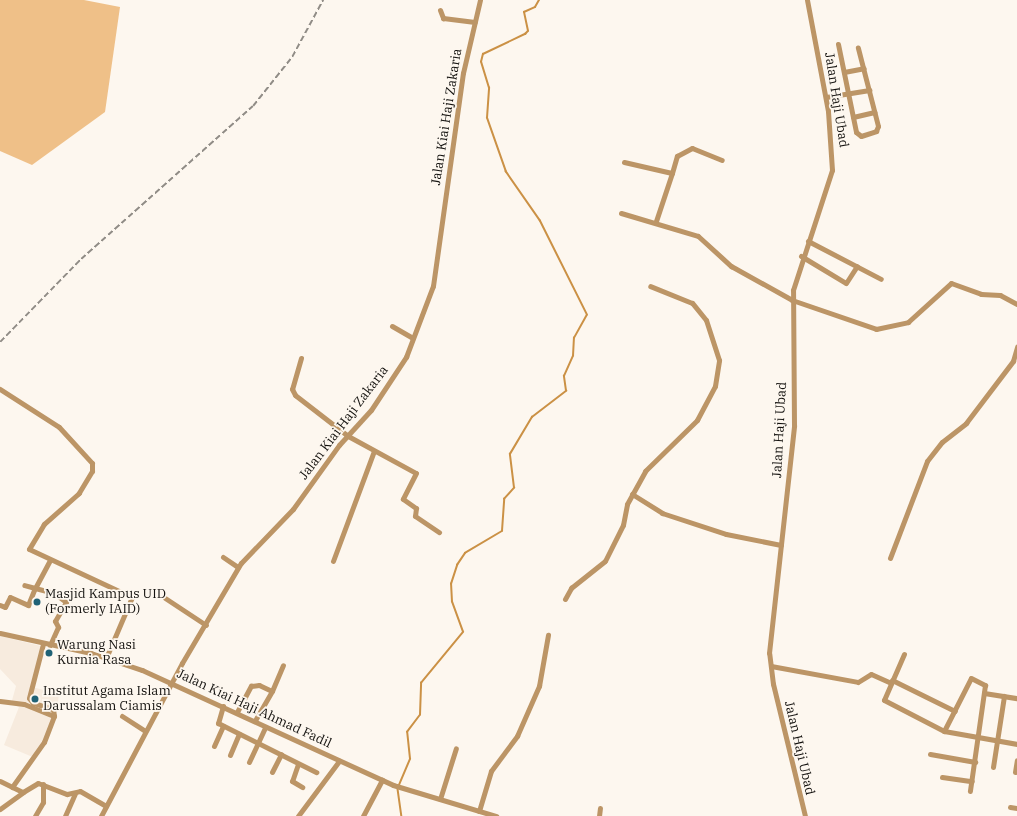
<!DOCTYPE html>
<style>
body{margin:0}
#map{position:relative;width:1017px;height:816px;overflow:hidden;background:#fdf7ef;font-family:"IBM Plex Serif",serif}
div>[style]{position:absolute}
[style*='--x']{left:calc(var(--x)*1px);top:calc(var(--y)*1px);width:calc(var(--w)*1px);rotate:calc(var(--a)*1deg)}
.built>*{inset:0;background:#f7ebde}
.green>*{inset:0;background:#efc088}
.stream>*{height:1.5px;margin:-0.75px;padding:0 0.75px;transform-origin:0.75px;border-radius:0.75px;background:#cb9145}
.minor>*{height:5px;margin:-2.5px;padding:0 2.5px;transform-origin:2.5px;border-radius:2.5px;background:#bc9566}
.rail>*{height:1.5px;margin-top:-0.75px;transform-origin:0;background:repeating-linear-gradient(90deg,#908c86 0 6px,transparent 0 9px)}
.dots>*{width:11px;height:11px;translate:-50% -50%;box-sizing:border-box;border:2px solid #fdf7ef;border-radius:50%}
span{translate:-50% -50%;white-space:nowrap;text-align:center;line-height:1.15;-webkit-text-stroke:3.5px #fdf7ef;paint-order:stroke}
.street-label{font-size:13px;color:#13110e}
.poi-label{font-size:13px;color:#13110e}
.left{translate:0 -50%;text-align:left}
</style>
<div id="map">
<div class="built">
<div style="clip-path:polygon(0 636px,45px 647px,32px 687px,59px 694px,56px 717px,35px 758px,4px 745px,19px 707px,11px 704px,16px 686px,0 669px)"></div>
</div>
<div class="green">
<div style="clip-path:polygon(0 0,84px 0,120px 7px,105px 112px,32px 165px,0 151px)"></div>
</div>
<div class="stream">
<div style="--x:399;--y:785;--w:28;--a:-67"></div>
<div style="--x:410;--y:759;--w:27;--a:-96"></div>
<div style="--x:407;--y:732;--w:21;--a:-53"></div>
<div style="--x:420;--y:715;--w:32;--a:-88"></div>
<div style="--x:421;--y:683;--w:66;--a:-50.5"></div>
<div style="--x:463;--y:632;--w:32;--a:-110"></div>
<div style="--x:452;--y:602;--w:18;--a:-93"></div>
<div style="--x:451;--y:584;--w:20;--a:-72"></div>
<div style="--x:457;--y:565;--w:14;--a:-56"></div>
<div style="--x:465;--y:553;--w:43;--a:-30.7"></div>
<div style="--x:502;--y:531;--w:32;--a:-86"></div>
<div style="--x:504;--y:499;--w:15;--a:-48"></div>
<div style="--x:514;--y:488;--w:34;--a:-97"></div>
<div style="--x:510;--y:454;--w:43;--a:-59.3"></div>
<div style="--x:532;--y:417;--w:43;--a:-37.4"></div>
<div style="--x:566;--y:391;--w:15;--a:-98"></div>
<div style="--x:564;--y:376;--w:22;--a:-66"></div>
<div style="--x:573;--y:356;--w:18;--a:-87"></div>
<div style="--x:574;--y:338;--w:26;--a:-61"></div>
<div style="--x:587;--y:315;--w:105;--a:-116.6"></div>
<div style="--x:540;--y:221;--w:60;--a:-124.8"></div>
<div style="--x:506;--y:172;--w:57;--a:-109.4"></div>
<div style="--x:487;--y:118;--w:30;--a:-86"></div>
<div style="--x:489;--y:88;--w:27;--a:-107"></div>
<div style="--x:481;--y:62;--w:8;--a:-76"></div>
<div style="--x:483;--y:54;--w:47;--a:-25.5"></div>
<div style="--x:525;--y:34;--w:4;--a:-45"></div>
<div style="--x:528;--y:31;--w:19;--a:-102"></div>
<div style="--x:524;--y:12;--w:12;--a:-24"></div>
<div style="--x:535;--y:7;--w:8;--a:-60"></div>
<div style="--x:398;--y:789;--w:27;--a:82"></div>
</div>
<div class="minor">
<div style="--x:440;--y:10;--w:9;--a:69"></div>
<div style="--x:443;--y:18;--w:32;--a:7"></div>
<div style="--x:838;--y:44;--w:90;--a:78.4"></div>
<div style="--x:856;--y:132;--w:6;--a:39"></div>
<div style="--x:861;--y:136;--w:16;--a:-18"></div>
<div style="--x:876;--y:131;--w:5;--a:-68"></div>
<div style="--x:878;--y:126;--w:81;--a:-104.4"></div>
<div style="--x:844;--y:72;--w:20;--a:-11"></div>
<div style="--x:826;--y:97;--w:44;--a:-9.2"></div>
<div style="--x:853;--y:117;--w:22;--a:-13"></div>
<div style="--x:624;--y:162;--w:49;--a:12.9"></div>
<div style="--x:672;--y:173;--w:51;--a:108.4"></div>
<div style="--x:672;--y:173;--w:18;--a:-74"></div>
<div style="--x:677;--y:156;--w:17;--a:-28"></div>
<div style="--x:692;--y:148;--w:32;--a:22"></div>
<div style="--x:621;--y:213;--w:80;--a:16.6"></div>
<div style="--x:698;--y:236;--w:45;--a:42.3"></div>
<div style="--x:731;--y:266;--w:70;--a:29.1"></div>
<div style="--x:792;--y:300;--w:89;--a:19"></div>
<div style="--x:876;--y:329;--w:33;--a:-12"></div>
<div style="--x:908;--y:322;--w:58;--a:-42.2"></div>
<div style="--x:951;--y:283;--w:32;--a:20"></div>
<div style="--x:981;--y:294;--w:19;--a:3"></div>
<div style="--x:1000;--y:295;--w:19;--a:28"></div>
<div style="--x:808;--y:241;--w:82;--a:27.5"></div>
<div style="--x:801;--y:256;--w:52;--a:31"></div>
<div style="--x:846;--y:283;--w:20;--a:-57"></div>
<div style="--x:392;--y:326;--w:24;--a:30"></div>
<div style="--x:301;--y:358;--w:32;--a:106"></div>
<div style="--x:292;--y:389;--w:7;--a:63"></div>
<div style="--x:295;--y:395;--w:67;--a:37.7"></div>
<div style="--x:348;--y:436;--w:77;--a:28.6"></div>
<div style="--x:416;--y:473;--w:29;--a:117"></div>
<div style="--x:403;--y:499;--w:16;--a:35"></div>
<div style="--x:416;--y:508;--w:8;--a:97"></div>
<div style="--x:415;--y:516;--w:29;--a:34"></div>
<div style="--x:0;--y:389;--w:70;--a:32.8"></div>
<div style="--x:59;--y:427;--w:49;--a:47.5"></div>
<div style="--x:92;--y:463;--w:8;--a:90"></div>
<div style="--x:92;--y:471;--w:26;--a:121"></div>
<div style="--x:79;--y:493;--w:47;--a:138.5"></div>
<div style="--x:44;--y:524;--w:29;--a:121"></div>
<div style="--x:29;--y:549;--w:114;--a:25"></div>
<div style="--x:132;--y:597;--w:66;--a:113.1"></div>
<div style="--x:632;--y:494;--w:36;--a:32"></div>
<div style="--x:662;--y:513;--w:67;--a:18.2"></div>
<div style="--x:726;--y:534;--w:56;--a:11.3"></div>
<div style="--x:223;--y:557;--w:18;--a:34"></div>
<div style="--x:890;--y:558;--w:104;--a:-69.1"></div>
<div style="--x:927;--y:461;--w:24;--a:-52"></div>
<div style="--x:942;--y:442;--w:31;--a:-38"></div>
<div style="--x:966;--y:423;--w:78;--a:-52.8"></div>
<div style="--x:1013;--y:361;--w:15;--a:-74"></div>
<div style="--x:50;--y:560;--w:32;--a:118"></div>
<div style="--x:35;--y:588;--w:20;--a:15"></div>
<div style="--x:54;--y:593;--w:15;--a:37"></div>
<div style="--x:66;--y:602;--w:22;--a:120"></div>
<div style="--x:55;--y:621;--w:7;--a:63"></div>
<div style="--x:58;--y:627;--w:20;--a:114"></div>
<div style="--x:333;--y:561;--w:117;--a:-69.6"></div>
<div style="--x:165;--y:598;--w:49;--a:33.4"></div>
<div style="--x:565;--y:599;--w:13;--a:-61"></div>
<div style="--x:571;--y:588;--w:43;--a:-38.5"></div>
<div style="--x:605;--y:561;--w:40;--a:-63.4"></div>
<div style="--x:623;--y:525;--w:21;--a:-79"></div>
<div style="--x:627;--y:504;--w:38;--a:-61"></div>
<div style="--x:645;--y:471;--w:73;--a:-44.4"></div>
<div style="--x:697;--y:420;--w:38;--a:-62"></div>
<div style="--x:715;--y:386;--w:26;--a:-81"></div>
<div style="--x:719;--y:360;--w:42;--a:-108"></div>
<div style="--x:706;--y:320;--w:22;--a:-129"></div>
<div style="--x:692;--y:303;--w:45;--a:-158"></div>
<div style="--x:0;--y:605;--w:5;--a:22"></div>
<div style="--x:5;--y:607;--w:11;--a:-63"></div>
<div style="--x:10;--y:597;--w:20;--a:24"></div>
<div style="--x:28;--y:605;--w:18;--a:-68"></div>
<div style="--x:35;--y:588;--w:11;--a:-165"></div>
<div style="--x:0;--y:633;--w:93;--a:12.4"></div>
<div style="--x:91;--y:653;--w:54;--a:18.4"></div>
<div style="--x:142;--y:670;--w:276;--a:24.6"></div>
<div style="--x:393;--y:785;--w:108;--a:16.8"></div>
<div style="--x:904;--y:654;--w:50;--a:113.5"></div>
<div style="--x:884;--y:700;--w:68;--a:27.3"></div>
<div style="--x:944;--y:731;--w:74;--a:10.1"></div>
<div style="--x:771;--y:666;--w:88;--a:10.4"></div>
<div style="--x:858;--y:682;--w:15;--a:-32"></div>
<div style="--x:871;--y:674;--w:22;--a:24"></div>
<div style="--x:892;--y:680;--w:70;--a:26.2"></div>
<div style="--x:272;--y:691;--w:28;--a:-67"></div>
<div style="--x:984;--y:693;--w:33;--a:9"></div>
<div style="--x:0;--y:701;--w:24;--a:7"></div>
<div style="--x:24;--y:704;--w:32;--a:22"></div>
<div style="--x:223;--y:706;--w:18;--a:106"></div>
<div style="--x:218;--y:723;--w:110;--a:26.6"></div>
<div style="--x:237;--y:712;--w:30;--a:-62"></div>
<div style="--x:251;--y:686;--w:8;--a:-7"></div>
<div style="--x:259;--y:685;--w:14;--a:25"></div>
<div style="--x:272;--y:691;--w:34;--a:120"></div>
<div style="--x:122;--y:716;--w:27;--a:33"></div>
<div style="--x:944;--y:731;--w:59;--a:-63"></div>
<div style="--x:971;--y:678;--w:16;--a:27"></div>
<div style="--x:985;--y:685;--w:107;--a:98.1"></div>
<div style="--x:214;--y:746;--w:22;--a:-66"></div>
<div style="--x:930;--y:754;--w:46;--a:10.1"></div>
<div style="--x:230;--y:755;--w:23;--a:-67"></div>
<div style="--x:249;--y:762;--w:38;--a:-65"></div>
<div style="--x:298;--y:764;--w:18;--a:109"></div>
<div style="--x:292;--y:781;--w:12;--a:31"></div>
<div style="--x:993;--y:767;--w:72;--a:-81.2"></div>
<div style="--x:272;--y:772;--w:20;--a:-63"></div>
<div style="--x:1015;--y:772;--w:12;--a:-81"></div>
<div style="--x:942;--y:777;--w:30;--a:8"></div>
<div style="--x:0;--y:781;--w:25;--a:26"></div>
<div style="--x:23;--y:792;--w:17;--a:-31"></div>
<div style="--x:38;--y:783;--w:31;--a:21"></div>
<div style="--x:67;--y:794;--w:13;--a:-13"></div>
<div style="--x:80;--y:791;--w:30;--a:30"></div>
<div style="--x:12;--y:787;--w:55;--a:-54.6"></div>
<div style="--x:44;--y:742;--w:28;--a:-69"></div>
<div style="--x:54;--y:716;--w:7;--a:-98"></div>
<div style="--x:53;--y:709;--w:21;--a:-163"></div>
<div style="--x:33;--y:703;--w:6;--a:-129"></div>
<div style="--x:29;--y:698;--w:56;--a:-75.5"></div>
<div style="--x:440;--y:799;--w:53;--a:-72.6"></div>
<div style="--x:1010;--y:807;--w:7;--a:8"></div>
<div style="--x:0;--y:809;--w:29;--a:-36"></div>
<div style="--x:479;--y:811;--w:42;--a:-73.3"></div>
<div style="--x:491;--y:771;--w:44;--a:-53.4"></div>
<div style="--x:517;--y:736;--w:55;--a:-66.3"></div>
<div style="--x:539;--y:686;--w:52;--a:-80"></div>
<div style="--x:35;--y:816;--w:16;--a:-60"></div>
<div style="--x:43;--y:802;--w:18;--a:-90"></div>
<div style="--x:65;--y:816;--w:24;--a:-66"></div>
<div style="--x:101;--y:816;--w:173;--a:-62.1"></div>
<div style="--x:182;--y:663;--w:116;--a:-59.5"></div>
<div style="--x:241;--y:563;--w:75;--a:-46.1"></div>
<div style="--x:293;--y:509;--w:79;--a:-54.3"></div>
<div style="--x:339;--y:445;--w:47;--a:-47.6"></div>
<div style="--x:371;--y:410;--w:64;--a:-56.6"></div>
<div style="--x:406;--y:357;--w:76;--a:-69.2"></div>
<div style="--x:433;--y:286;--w:215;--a:-82"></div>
<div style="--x:463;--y:73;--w:75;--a:-76.9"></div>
<div style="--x:298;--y:816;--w:69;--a:-53.3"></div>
<div style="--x:363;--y:816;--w:41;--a:-62.2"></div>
<div style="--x:599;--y:816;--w:8;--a:-83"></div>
<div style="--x:805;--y:816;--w:136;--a:-103.6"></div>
<div style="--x:773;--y:684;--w:31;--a:-97"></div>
<div style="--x:769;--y:653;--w:229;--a:-83.7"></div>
<div style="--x:794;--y:425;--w:135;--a:-90.4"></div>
<div style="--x:793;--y:290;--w:126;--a:-72"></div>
<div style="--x:832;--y:170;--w:59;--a:-93.9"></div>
<div style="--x:828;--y:111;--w:113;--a:-100.7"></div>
</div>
<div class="rail">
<div style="--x:0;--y:342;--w:116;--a:-45.7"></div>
<div style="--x:81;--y:259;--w:230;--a:-41.7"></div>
<div style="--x:253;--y:106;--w:63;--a:-51.5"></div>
<div style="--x:292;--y:57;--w:65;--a:-61.5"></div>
</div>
<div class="dots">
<div style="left:37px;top:602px;background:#206276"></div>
<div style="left:49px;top:653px;background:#206276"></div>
<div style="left:35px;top:699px;background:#206276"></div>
</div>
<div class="street-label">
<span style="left:836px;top:100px;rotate:81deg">Jalan Haji Ubad</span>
<span style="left:447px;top:117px;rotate:-81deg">Jalan Kiai Haji Zakaria</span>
<span style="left:344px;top:423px;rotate:-53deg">Jalan Kiai Haji Zakaria</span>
<span style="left:780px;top:430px;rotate:-87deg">Jalan Haji Ubad</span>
<span style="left:254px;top:709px;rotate:25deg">Jalan Kiai Haji Ahmad Fadil</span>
<span style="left:799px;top:748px;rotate:77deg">Jalan Haji Ubad</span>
</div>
<div class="poi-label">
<span class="left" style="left:45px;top:602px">Masjid Kampus UID<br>(Formerly IAID)</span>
<span class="left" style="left:57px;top:653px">Warung Nasi<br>Kurnia Rasa</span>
<span class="left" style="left:43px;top:699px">Institut Agama Islam<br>Darussalam Ciamis</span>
</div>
</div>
